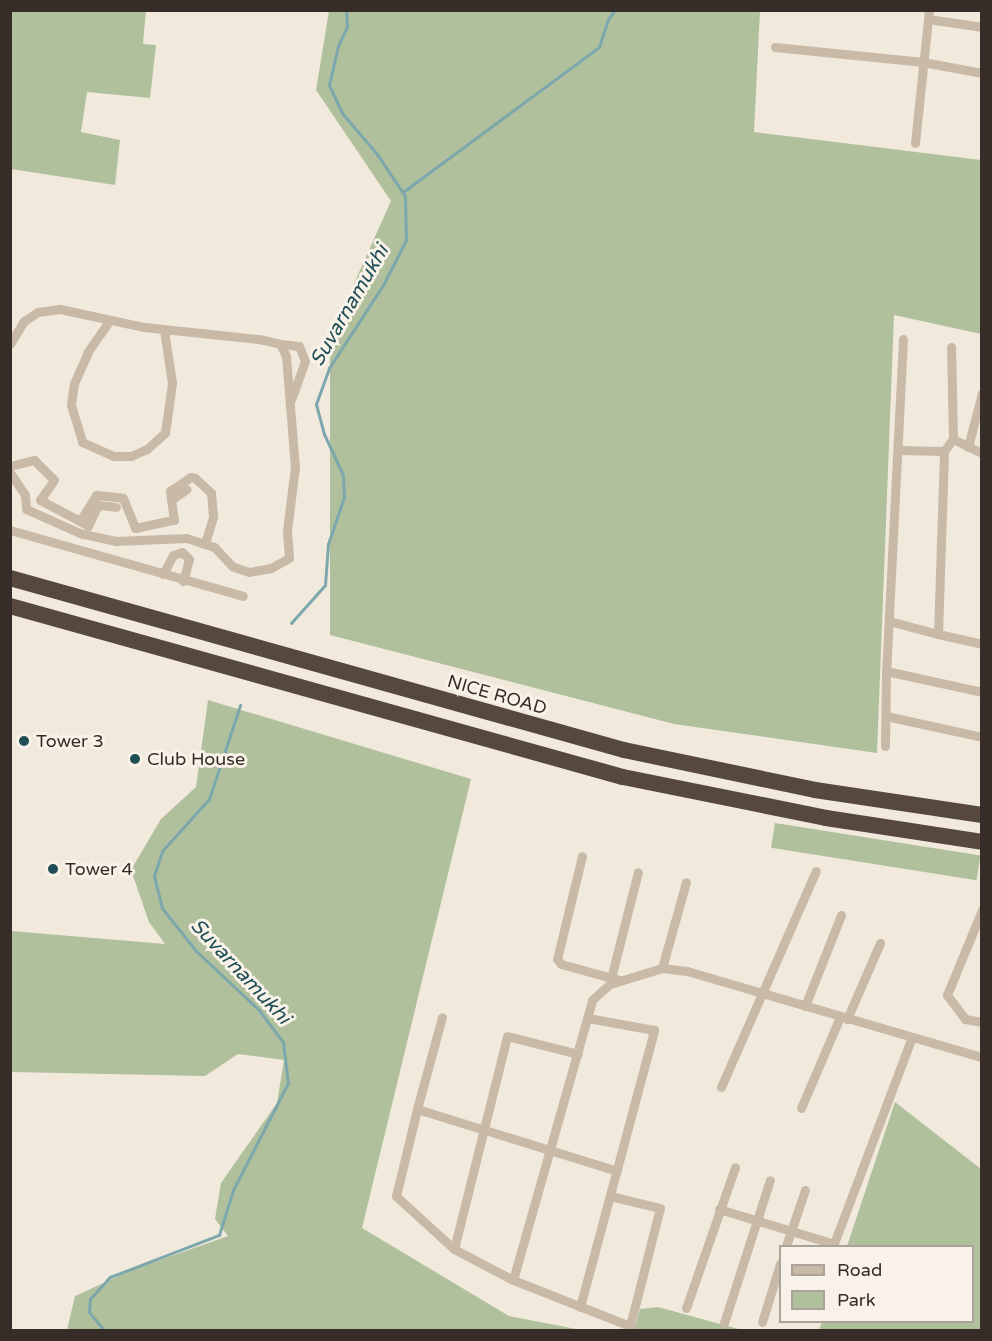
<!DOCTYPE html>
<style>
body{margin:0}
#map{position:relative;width:992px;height:1341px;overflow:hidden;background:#f1e9dc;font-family:"Varela Round",sans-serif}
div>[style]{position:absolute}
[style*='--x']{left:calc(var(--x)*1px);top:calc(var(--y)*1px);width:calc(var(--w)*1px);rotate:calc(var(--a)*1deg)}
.green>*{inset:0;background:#b1c09c;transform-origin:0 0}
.stream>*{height:3px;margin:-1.5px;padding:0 1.5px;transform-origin:1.5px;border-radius:1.5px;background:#7ca7ad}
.minor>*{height:9px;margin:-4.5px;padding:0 4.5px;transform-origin:4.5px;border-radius:4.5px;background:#c9baa8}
.motorway>*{height:16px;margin:-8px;padding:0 8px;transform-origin:8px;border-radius:8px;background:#56483f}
.dots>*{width:16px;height:16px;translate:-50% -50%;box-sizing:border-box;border:3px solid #f9f2e8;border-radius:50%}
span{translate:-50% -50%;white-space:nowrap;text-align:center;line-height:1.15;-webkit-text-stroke:6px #f9f2e8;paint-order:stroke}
.street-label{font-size:18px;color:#362d28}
.poi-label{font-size:18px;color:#362d28}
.left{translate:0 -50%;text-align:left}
.water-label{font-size:20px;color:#1f4e56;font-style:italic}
.frame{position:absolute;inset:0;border:12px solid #362d28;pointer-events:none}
.legend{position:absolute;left:779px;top:1245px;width:195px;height:78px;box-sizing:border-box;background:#f9f2e8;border:2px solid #aba39b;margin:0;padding:8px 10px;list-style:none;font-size:18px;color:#362d28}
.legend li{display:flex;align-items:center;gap:12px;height:30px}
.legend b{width:30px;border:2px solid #aba39b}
</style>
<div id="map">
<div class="green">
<div style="clip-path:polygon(11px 10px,146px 11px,143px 44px,156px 45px,150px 98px,87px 92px,81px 132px,120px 140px,115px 185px,11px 169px)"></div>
<div style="clip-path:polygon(329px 11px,760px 11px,754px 132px,981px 160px,981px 334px,894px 315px,877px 753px,674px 724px,330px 635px,330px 337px,391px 201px,316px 90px)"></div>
<div style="clip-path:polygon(208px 700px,471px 779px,362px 1228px,509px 1316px,581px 1330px,67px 1330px,75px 1296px,132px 1270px,228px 1236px,215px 1219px,221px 1183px,277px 1103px,284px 1060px,238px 1054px,205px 1076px,11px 1072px,11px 931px,165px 944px,149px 922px,131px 870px,161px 819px,196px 787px)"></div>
<div style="left:775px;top:823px;width:208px;height:25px;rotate:9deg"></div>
<div style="clip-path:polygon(895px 1102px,981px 1169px,981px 1330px,819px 1330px,822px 1322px,972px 1322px,972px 1246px,847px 1246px)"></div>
<div style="clip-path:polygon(658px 1307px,742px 1330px,634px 1330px,640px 1309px)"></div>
</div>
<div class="stream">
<div style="--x:403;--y:192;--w:244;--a:-36.5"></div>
<div style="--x:599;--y:47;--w:29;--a:-72"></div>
<div style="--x:608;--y:19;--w:11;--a:-52"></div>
<div style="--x:291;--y:623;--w:51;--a:-48.2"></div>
<div style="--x:325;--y:585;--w:41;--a:-85.8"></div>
<div style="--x:328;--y:544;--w:50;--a:-71.2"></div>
<div style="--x:344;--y:497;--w:22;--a:-93"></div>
<div style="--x:343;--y:475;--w:45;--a:-114.9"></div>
<div style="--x:324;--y:434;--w:31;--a:-105"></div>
<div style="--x:316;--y:404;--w:38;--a:-70"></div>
<div style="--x:329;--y:368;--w:99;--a:-57"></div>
<div style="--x:383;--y:285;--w:51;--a:-62.9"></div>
<div style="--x:406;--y:240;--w:44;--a:-91.3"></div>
<div style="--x:405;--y:196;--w:50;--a:-123.7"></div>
<div style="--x:377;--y:154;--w:54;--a:-130.5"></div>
<div style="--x:342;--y:113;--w:31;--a:-115"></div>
<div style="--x:329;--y:85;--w:40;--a:-77"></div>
<div style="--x:338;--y:46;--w:21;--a:-65"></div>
<div style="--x:347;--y:27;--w:17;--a:-93"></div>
<div style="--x:104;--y:1330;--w:23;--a:-130"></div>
<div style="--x:89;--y:1312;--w:13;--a:-86"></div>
<div style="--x:90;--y:1299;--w:30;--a:-48"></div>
<div style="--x:110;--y:1277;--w:117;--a:-21.1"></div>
<div style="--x:219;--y:1235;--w:47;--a:-72.7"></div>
<div style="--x:233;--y:1190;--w:120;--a:-62.8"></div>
<div style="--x:288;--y:1083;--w:41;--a:-97"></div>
<div style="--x:283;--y:1042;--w:39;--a:-127"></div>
<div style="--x:260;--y:1011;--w:88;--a:-136.8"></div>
<div style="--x:196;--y:951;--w:55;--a:-128.3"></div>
<div style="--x:162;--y:908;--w:33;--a:-104"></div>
<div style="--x:154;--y:876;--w:26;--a:-72"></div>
<div style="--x:162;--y:851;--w:70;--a:-47.9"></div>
<div style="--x:209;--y:799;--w:99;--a:-71.7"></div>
</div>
<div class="minor">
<div style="--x:928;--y:19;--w:55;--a:8.4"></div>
<div style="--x:775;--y:47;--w:149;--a:5.8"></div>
<div style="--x:923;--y:62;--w:60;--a:10.6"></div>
<div style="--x:915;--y:143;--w:134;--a:-84"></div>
<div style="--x:110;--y:320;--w:39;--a:125"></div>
<div style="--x:88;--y:352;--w:34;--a:114"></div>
<div style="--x:74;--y:383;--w:22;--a:98"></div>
<div style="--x:71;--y:405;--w:39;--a:73"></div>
<div style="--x:82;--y:442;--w:34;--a:24"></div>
<div style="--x:113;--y:456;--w:18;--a:0"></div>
<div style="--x:131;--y:456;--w:17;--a:-24"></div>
<div style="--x:147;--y:449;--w:24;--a:-42"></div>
<div style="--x:165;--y:433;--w:50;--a:-82"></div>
<div style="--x:172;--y:383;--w:54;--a:-98.6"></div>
<div style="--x:903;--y:339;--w:332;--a:92.9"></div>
<div style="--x:886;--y:671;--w:98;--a:12.3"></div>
<div style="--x:10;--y:344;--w:27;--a:-59"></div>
<div style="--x:24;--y:321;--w:17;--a:-33"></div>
<div style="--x:38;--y:312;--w:22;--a:-8"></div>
<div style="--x:60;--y:309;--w:86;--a:12.1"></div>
<div style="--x:144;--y:327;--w:116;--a:6"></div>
<div style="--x:259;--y:339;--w:22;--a:13"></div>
<div style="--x:280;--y:344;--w:13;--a:63"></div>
<div style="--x:286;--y:356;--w:111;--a:85.4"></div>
<div style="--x:295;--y:467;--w:64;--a:97.2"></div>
<div style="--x:287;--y:530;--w:28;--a:86"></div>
<div style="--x:289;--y:558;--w:21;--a:151"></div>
<div style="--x:271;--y:568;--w:22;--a:170"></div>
<div style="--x:249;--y:572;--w:18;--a:-161"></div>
<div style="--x:232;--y:566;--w:26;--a:-133"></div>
<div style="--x:214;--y:547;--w:29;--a:-162"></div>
<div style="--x:186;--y:538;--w:70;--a:177.5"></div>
<div style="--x:116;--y:541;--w:35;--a:-168"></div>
<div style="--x:82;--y:534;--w:61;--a:-155.9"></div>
<div style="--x:26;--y:509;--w:14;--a:-94"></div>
<div style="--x:25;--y:495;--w:27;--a:-124"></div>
<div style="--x:280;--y:344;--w:19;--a:6"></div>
<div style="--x:299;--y:346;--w:16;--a:68"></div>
<div style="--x:305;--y:361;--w:41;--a:109.7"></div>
<div style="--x:953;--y:439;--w:32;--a:26"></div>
<div style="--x:968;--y:447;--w:56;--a:-75.5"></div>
<div style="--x:899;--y:450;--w:45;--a:1.3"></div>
<div style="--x:944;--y:451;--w:15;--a:-53"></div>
<div style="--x:953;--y:439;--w:92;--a:-91.2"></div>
<div style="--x:10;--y:466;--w:25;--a:-14"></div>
<div style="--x:34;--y:460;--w:28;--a:45"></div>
<div style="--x:54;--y:480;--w:24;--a:125"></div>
<div style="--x:40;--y:500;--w:45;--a:27.7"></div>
<div style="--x:80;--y:521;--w:31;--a:-58"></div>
<div style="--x:96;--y:495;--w:27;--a:6"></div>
<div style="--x:123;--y:498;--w:32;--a:68"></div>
<div style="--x:135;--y:528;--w:40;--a:-12"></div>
<div style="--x:174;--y:520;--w:29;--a:-98"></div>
<div style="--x:170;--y:491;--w:25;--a:-34"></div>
<div style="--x:191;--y:477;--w:4;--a:14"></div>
<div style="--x:195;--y:478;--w:22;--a:43"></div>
<div style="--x:211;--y:493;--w:24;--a:85"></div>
<div style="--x:213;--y:517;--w:28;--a:107"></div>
<div style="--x:171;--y:500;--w:19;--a:-35"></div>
<div style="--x:80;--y:521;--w:9;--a:32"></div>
<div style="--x:88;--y:526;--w:23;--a:-65"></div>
<div style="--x:98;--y:505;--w:18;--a:6"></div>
<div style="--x:10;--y:530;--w:242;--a:15.8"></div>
<div style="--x:182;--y:552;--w:10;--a:45"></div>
<div style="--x:189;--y:559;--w:23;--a:105"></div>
<div style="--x:163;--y:574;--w:21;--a:-62"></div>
<div style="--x:173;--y:555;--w:9;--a:-18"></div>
<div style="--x:889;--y:621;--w:51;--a:14.9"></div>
<div style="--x:938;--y:634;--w:183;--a:-88.1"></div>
<div style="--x:938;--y:634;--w:45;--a:12.8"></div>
<div style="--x:886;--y:716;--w:98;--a:12.3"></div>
<div style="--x:885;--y:746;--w:75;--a:-89.2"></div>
<div style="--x:582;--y:856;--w:106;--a:103.6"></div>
<div style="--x:557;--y:959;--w:6;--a:51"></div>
<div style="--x:561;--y:964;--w:60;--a:15.4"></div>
<div style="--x:982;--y:910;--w:92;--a:112.4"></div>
<div style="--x:947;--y:995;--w:30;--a:53"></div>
<div style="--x:965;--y:1019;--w:17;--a:10"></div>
<div style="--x:662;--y:968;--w:89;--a:-74.4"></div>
<div style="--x:611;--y:978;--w:109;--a:-75.7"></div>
<div style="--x:805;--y:1006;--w:98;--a:-68.4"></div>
<div style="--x:847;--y:1019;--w:83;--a:-66.5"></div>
<div style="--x:721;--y:1087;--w:236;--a:-66.3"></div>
<div style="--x:801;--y:1108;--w:99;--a:-66.8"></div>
<div style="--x:417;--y:1109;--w:95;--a:-74.8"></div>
<div style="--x:610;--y:1196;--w:51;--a:13.5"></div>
<div style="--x:660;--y:1208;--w:122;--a:104.3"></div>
<div style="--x:630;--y:1326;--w:126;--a:-158.5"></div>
<div style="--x:513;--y:1280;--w:67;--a:-152.3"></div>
<div style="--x:454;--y:1249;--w:79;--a:-137.6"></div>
<div style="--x:396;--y:1196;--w:89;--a:-76.4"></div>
<div style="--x:417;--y:1109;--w:209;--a:17.2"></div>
<div style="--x:719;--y:1209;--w:120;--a:16.9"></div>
<div style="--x:786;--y:1246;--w:59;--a:-71.3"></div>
<div style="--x:833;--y:1246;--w:223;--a:-69.3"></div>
<div style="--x:454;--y:1249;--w:219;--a:-76"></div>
<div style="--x:507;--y:1036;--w:73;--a:14.2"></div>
<div style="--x:513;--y:1280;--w:291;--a:-74.2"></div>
<div style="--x:592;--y:1000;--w:24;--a:-42"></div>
<div style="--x:610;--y:984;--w:54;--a:-17.1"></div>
<div style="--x:662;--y:968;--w:25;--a:7"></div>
<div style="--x:687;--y:971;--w:307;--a:16.3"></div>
<div style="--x:580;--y:1307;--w:287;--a:-75"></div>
<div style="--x:654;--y:1030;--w:67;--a:-169.7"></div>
<div style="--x:686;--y:1308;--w:149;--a:-70.8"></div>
<div style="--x:762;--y:1322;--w:61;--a:-72.8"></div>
<div style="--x:724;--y:1323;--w:150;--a:-72.2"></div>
</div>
<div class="motorway">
<div style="--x:10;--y:578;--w:638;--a:15.65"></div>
<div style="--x:624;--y:750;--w:195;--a:11.8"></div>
<div style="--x:815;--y:790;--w:169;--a:8.5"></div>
<div style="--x:10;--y:606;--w:636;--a:15.59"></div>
<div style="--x:623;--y:777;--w:207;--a:11.4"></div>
<div style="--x:826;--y:818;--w:158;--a:8.7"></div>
</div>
<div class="dots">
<div style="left:24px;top:741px;background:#1f4e56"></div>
<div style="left:135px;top:759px;background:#1f4e56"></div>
<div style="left:53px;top:869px;background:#1f4e56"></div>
</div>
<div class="street-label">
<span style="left:497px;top:695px;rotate:16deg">NICE ROAD</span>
</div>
<div class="poi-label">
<span class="left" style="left:36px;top:741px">Tower 3</span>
<span class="left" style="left:147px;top:759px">Club House</span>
<span class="left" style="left:65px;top:869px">Tower 4</span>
</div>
<div class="water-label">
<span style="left:350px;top:306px;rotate:-60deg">Suvarnamukhi</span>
<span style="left:240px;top:972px;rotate:47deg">Suvarnamukhi</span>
</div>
<div class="frame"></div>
<ul class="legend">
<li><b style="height:8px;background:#c9baa8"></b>Road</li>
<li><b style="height:16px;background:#b1c09c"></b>Park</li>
</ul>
</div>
